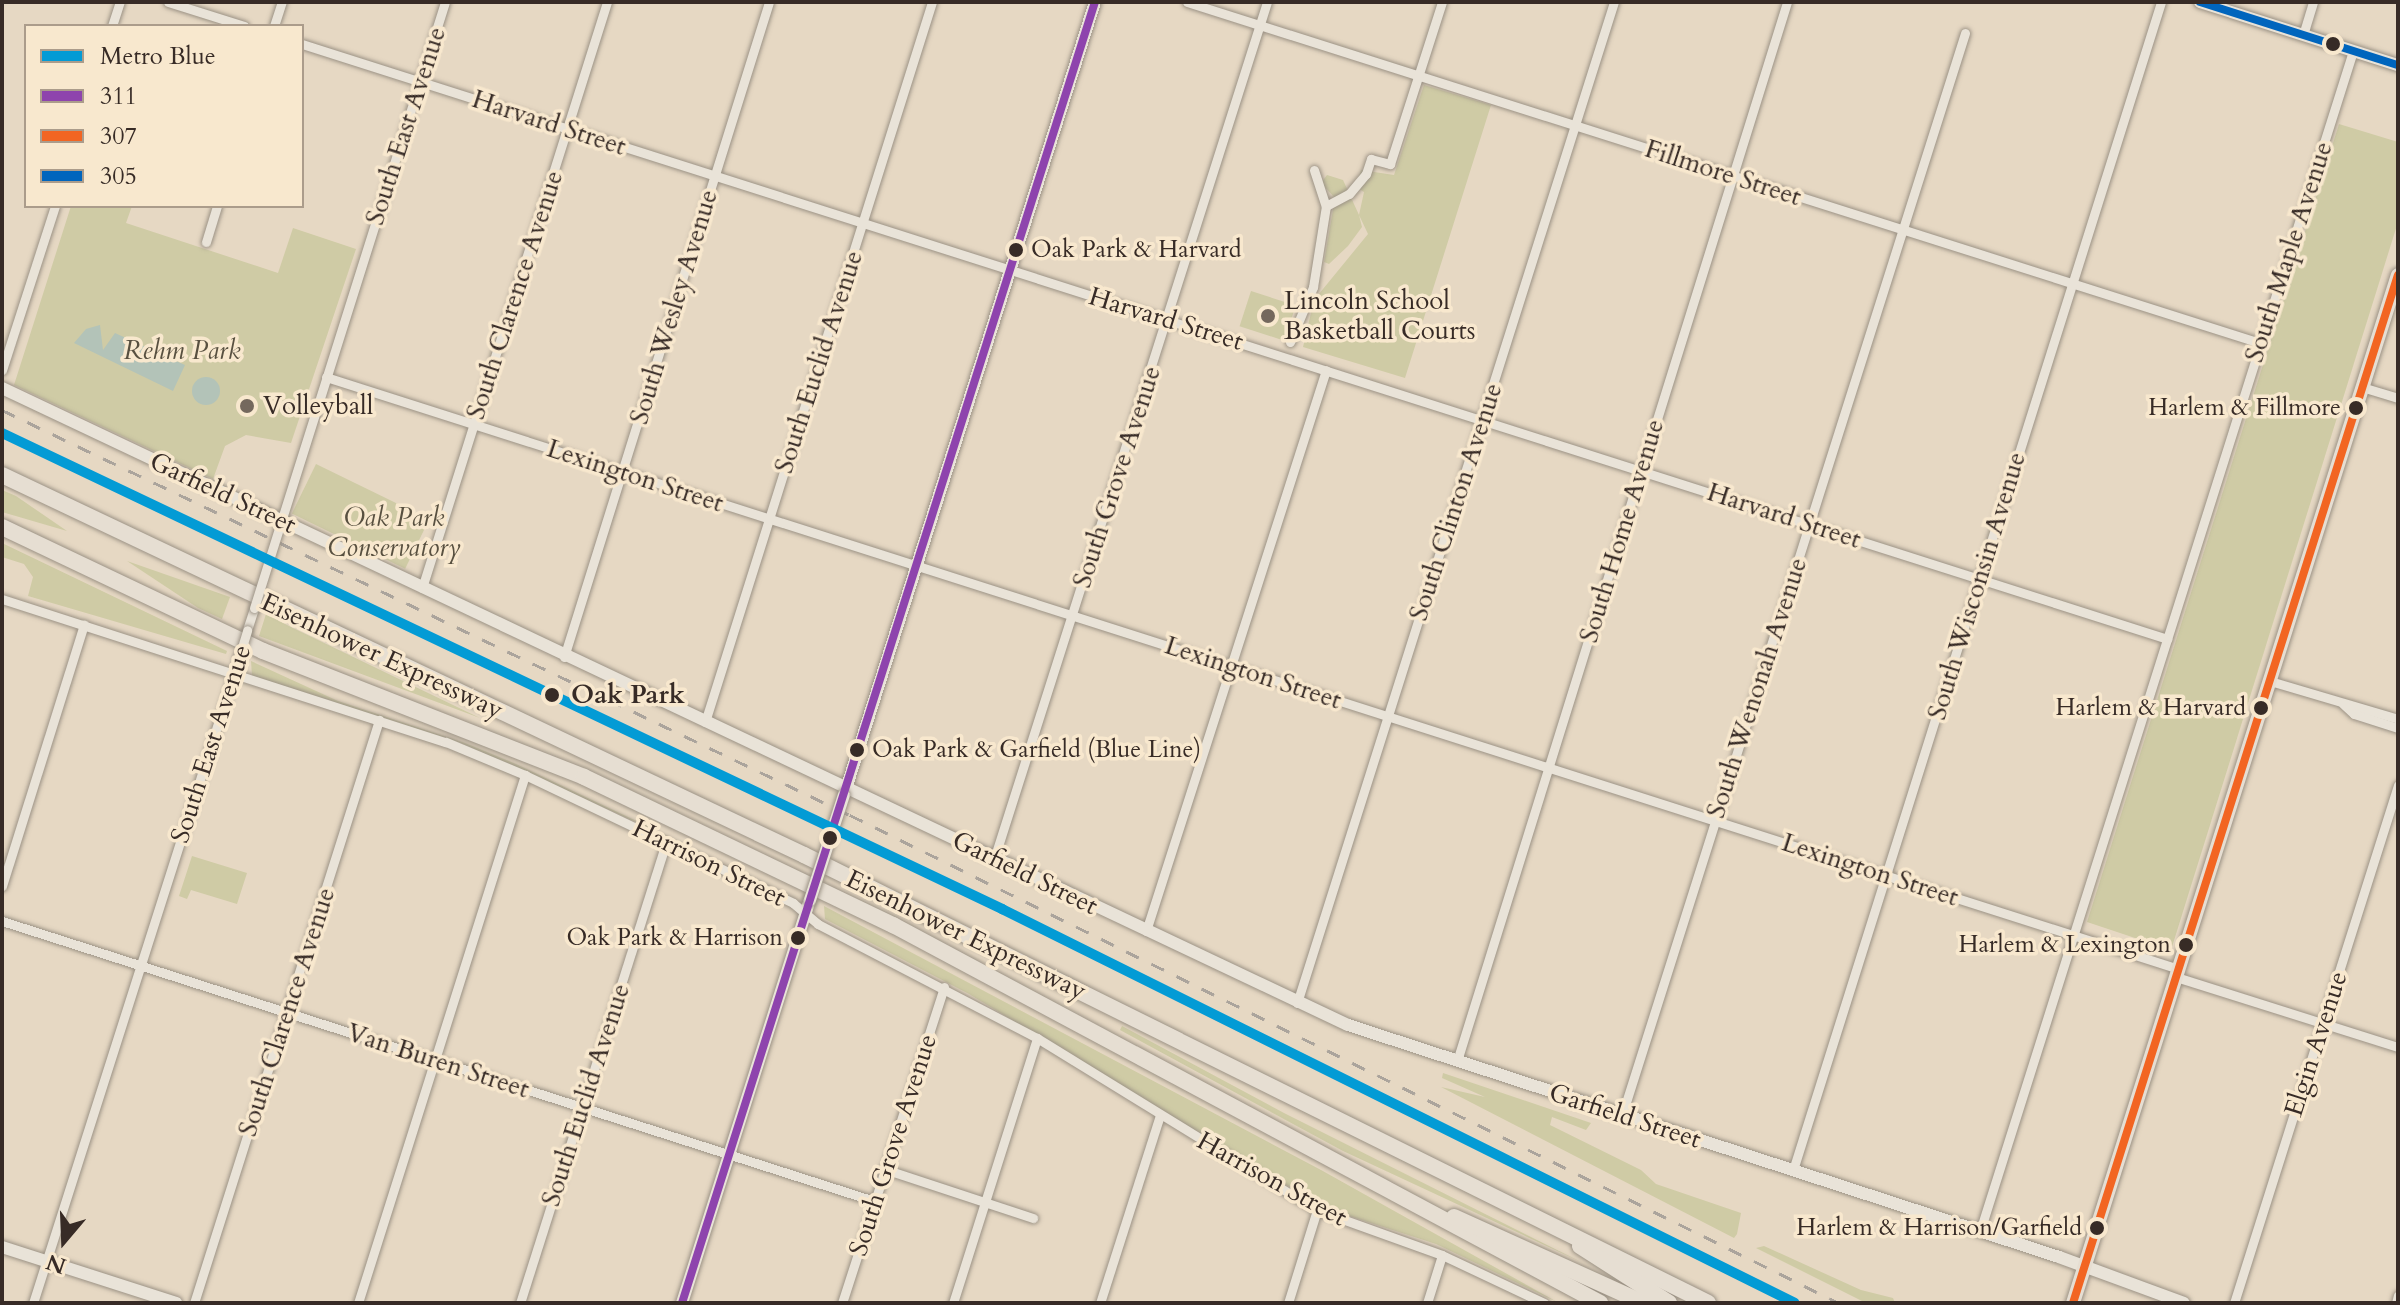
<!DOCTYPE html>
<style>
body{margin:0}
#map{position:relative;width:2400px;height:1305px;overflow:hidden;background:#e6d8c3;font-family:Cardo,serif}
div>[style]{position:absolute}
[style*='--x']{left:calc(var(--x)*1px);top:calc(var(--y)*1px);width:calc(var(--w)*1px);rotate:calc(var(--a)*1deg)}
.green>*{inset:0;background:#cfcba5;transform-origin:0 0}
.water>*{inset:0;background:#b3c3b8}
.round{border-radius:50%}
.roads{filter:drop-shadow(0 0 2px #9b9285) drop-shadow(0 0 2px #9b9285)}
.street>*{height:9px;margin:-4.5px;padding:0 4.5px;transform-origin:4.5px;border-radius:4.5px;background:#e9e3d8}
.secondary>*{height:12px;margin:-6px;padding:0 6px;transform-origin:6px;border-radius:6px;background:#e9e3d8}
.primary>*{height:14px;margin:-7px;padding:0 7px;transform-origin:7px;border-radius:7px;background:#e6ded2}
.highway>*{height:16px;margin:-8px;padding:0 8px;transform-origin:8px;border-radius:8px;background:#e6ded2}
.rail>*{height:3px;margin-top:-1.5px;transform-origin:0;background:repeating-linear-gradient(90deg,#aba49c 0 14px,transparent 0 28px)}
.bridges{filter:drop-shadow(0 0 2px #9b9285) drop-shadow(0 0 2px #9b9285)}
.street-bridge>*{height:9px;margin:-4.5px;padding:0 4.5px;transform-origin:4.5px;border-radius:4.5px;background:#e9e3d8}
.secondary-bridge>*{height:12px;margin:-6px;padding:0 6px;transform-origin:6px;border-radius:6px;background:#e9e3d8}
.bus-1>*{height:8px;margin:-4px;padding:0 4px;transform-origin:4px;border-radius:4px;background:#8e44ad}
.bus-2>*{height:8px;margin:-4px;padding:0 4px;transform-origin:4px;border-radius:4px;background:#f26522}
.bus-3>*{height:8px;margin:-4px;padding:0 4px;transform-origin:4px;border-radius:4px;background:#0065bd}
.metro-1>*{height:10px;margin:-5px;padding:0 5px;transform-origin:5px;border-radius:5px;background:#039bd5}
.dots>*{width:22px;height:22px;translate:-50% -50%;box-sizing:border-box;border:4px solid #f8e8ce;border-radius:50%}
span{translate:-50% -50%;white-space:nowrap;text-align:center;line-height:1.15;-webkit-text-stroke:7px #f8e8ce;paint-order:stroke}
.bus-label{font-size:24px;color:#372b26}
.left{translate:0 -50%;text-align:left}
.right{translate:-100% -50%;text-align:right}
.street-label{font-size:26px;color:#372b26}
.poi-label{font-size:26px;color:#372b26}
.park-label{font-size:26px;color:#585040;font-style:italic}
.stop-label{font-size:26px;color:#372b26;font-weight:700}
.frame{position:absolute;inset:0;border:4px solid #372b26;pointer-events:none}
.legend{position:absolute;left:24px;top:24px;width:280px;height:184px;box-sizing:border-box;background:#f8e8ce;border:2px solid #ab9c8b;margin:0;padding:10px 14px;list-style:none;font-size:24px;color:#372b26}
.legend li{display:flex;align-items:center;gap:16px;height:40px}
.legend b{width:40px;border:2px solid #ab9c8b}
.north{position:absolute;left:24px;top:1201px;width:80px;height:80px;-webkit-text-stroke:6px #f8e8ce;paint-order:stroke;rotate:199deg;font-size:22px;font-weight:700;line-height:32px;text-align:center;color:#372b26}
.north::after{content:'';display:block;margin:auto;width:28px;height:36px;background:#372b26;clip-path:polygon(50% 0,100% 100%,50% 72%,0 100%)}
</style>
<div id="map">
<div class="green">
<div style="clip-path:polygon(1424px 85px,1491px 105px,1405px 378px,1303px 347px,1314px 300px,1368px 234px,1359px 215px,1362px 227px,1348px 246px,1329px 264px,1324px 262px,1335px 198px,1321px 183px,1327px 175px,1343px 180px,1359px 215px,1364px 192px,1356px 187px,1361px 170px,1394px 175px)"></div>
<div style="clip-path:polygon(2339px 124px,2398px 142px,2398px 222px,2171px 950px,2087px 922px)"></div>
<div style="clip-path:polygon(71px 206px,132px 206px,126px 223px,278px 273px,293px 228px,356px 249px,291px 443px,246px 435px,225px 446px,213px 479px,14px 385px)"></div>
<div style="left:1251px;top:291px;width:47px;height:37px;rotate:18deg"></div>
<div style="left:316px;top:464px;width:126px;height:55px;rotate:26deg"></div>
<div style="clip-path:polygon(2px 490px,16px 496px,67px 531px,2px 512px)"></div>
<div style="clip-path:polygon(2px 543px,227px 651px,226px 654px,28px 596px,33px 577px,24px 564px,2px 557px)"></div>
<div style="clip-path:polygon(127px 561px,230px 597px,222px 619px,198px 608px)"></div>
<div style="clip-path:polygon(266px 614px,289px 626px,480px 718px,259px 636px)"></div>
<div style="clip-path:polygon(251px 661px,338px 701px,465px 743px,516px 764px,685px 844px,461px 743px,252px 676px)"></div>
<div style="clip-path:polygon(192px 856px,247px 873px,237px 904px,191px 890px,187px 899px,179px 896px)"></div>
<div style="clip-path:polygon(824px 906px,1321px 1170px,1559px 1303px,1436px 1244px,1343px 1214px,1284px 1184px,969px 994px,825px 919px)"></div>
<div style="clip-path:polygon(1122px 1026px,1284px 1113px,1581px 1262px,1343px 1151px,1120px 1030px)"></div>
<div style="clip-path:polygon(1443px 1073px,1591px 1123px,1586px 1130px,1552px 1117px,1550px 1125px,1641px 1170px,1656px 1184px,1741px 1213px,1737px 1234px,1734px 1238px,1441px 1087px,1485px 1097px,1442px 1078px)"></div>
<div style="clip-path:polygon(1764px 1246px,1861px 1290px,1893px 1298px,1895px 1303px,1866px 1303px,1756px 1248px)"></div>
</div>
<div class="water">
<div style="clip-path:polygon(100px 325px,103px 350px,115px 333px,185px 365px,173px 391px,74px 343px,86px 329px)"></div>
<div class="round" style="left:192px;top:377px;width:28px;height:28px"></div>
</div>
<div class="roads">
<div class="street">
<div style="--x:168;--y:2;--w:80;--a:17.5"></div>
<div style="--x:1187;--y:2;--w:1126;--a:17.63"></div>
<div style="--x:112;--y:26;--w:25;--a:-72"></div>
<div style="--x:274;--y:26;--w:25;--a:-72"></div>
<div style="--x:2303;--y:35;--w:34;--a:-73"></div>
<div style="--x:302;--y:44;--w:1958;--a:17.69"></div>
<div style="--x:1314;--y:170;--w:38;--a:72"></div>
<div style="--x:206;--y:242;--w:38;--a:-73"></div>
<div style="--x:1290;--y:342;--w:60;--a:-67.3"></div>
<div style="--x:1313;--y:287;--w:82;--a:-80.9"></div>
<div style="--x:1326;--y:206;--w:26;--a:-28"></div>
<div style="--x:1349;--y:194;--w:26;--a:-50"></div>
<div style="--x:1366;--y:174;--w:16;--a:-72"></div>
<div style="--x:1371;--y:159;--w:20;--a:15"></div>
<div style="--x:1390;--y:164;--w:170;--a:-72.2"></div>
<div style="--x:2;--y:370;--w:172;--a:-72.1"></div>
<div style="--x:326;--y:377;--w:1945;--a:17.72"></div>
<div style="--x:2362;--y:387;--w:38;--a:17"></div>
<div style="--x:280;--y:525;--w:548;--a:-72.49"></div>
<div style="--x:422;--y:588;--w:615;--a:-72.48"></div>
<div style="--x:2;--y:599;--w:466;--a:17.9"></div>
<div style="--x:446;--y:742;--w:86;--a:22.7"></div>
<div style="--x:525;--y:775;--w:297;--a:25.5"></div>
<div style="--x:793;--y:903;--w:33;--a:40"></div>
<div style="--x:818;--y:924;--w:247;--a:27.5"></div>
<div style="--x:1037;--y:1038;--w:329;--a:31.6"></div>
<div style="--x:1317;--y:1210;--w:133;--a:19.8"></div>
<div style="--x:1442;--y:1255;--w:113;--a:25.2"></div>
<div style="--x:247;--y:630;--w:23;--a:-72"></div>
<div style="--x:564;--y:657;--w:686;--a:-72.62"></div>
<div style="--x:2270;--y:681;--w:134;--a:16.5"></div>
<div style="--x:2343;--y:704;--w:15;--a:42"></div>
<div style="--x:2354;--y:714;--w:46;--a:17.7"></div>
<div style="--x:705;--y:722;--w:755;--a:-72.5"></div>
<div style="--x:994;--y:859;--w:899;--a:-72.33"></div>
<div style="--x:2;--y:886;--w:274;--a:-72.6"></div>
<div style="--x:2;--y:921;--w:916;--a:17.8"></div>
<div style="--x:1146;--y:931;--w:589;--a:-72.21"></div>
<div style="--x:2176;--y:977;--w:233;--a:17.5"></div>
<div style="--x:1297;--y:1003;--w:1050;--a:-72.43"></div>
<div style="--x:1457;--y:1061;--w:1109;--a:-72.69"></div>
<div style="--x:1622;--y:1115;--w:1135;--a:-72.41"></div>
<div style="--x:884;--y:1169;--w:157;--a:18.2"></div>
<div style="--x:1793;--y:1170;--w:1225;--a:-72.51"></div>
<div style="--x:1980;--y:1231;--w:1238;--a:-72.46"></div>
<div style="--x:33;--y:1303;--w:678;--a:-72.31"></div>
<div style="--x:194;--y:1303;--w:612;--a:-72.39"></div>
<div style="--x:358;--y:1303;--w:554;--a:-72.45"></div>
<div style="--x:520;--y:1303;--w:484;--a:-72.4"></div>
<div style="--x:842;--y:1303;--w:332;--a:-72.1"></div>
<div style="--x:953;--y:1303;--w:278;--a:-72.4"></div>
<div style="--x:1100;--y:1303;--w:197;--a:-72.3"></div>
<div style="--x:1288;--y:1303;--w:97;--a:-72.7"></div>
<div style="--x:1427;--y:1303;--w:50;--a:-72.6"></div>
<div style="--x:2234;--y:1303;--w:543;--a:-72.43"></div>
<div style="--x:2396;--y:1303;--w:8;--a:-76"></div>
</div>
<div class="secondary">
<div style="--x:2200;--y:2;--w:208;--a:17.7"></div>
<div style="--x:2;--y:388;--w:1489;--a:25.33"></div>
<div style="--x:1348;--y:1025;--w:748;--a:18.07"></div>
<div style="--x:2059;--y:1257;--w:133;--a:20.2"></div>
<div style="--x:845;--y:792;--w:829;--a:-72.44"></div>
<div style="--x:2;--y:1247;--w:183;--a:17.8"></div>
<div style="--x:682;--y:1303;--w:423;--a:-72.4"></div>
</div>
<div class="primary">
<div style="--x:2073;--y:1303;--w:1078;--a:-72.46"></div>
</div>
<div class="highway">
<div style="--x:2;--y:475;--w:887;--a:25.35"></div>
<div style="--x:804;--y:855;--w:1009;--a:26.36"></div>
<div style="--x:2;--y:527;--w:289;--a:25.4"></div>
<div style="--x:263;--y:651;--w:345;--a:21.4"></div>
<div style="--x:584;--y:777;--w:343;--a:25.6"></div>
<div style="--x:893;--y:925;--w:802;--a:28.13"></div>
<div style="--x:1454;--y:1217;--w:209;--a:24.4"></div>
<div style="--x:1580;--y:1246;--w:106;--a:32.6"></div>
</div>
</div>
<div class="rail">
<div style="--x:2;--y:410;--w:940;--a:25.53"></div>
<div style="--x:850;--y:815;--w:1103;--a:26.26"></div>
</div>
<div class="bridges">
<div class="street-bridge">
<div style="--x:254;--y:608;--w:84;--a:-72.6"></div>
<div style="--x:239;--y:657;--w:28;--a:-73"></div>
</div>
<div class="secondary-bridge">
<div style="--x:810;--y:900;--w:110;--a:-72.1"></div>
</div>
</div>
<div class="bus-1">
<div style="--x:682;--y:1303;--w:1365;--a:-72.39"></div>
</div>
<div class="bus-2">
<div style="--x:2073;--y:1303;--w:1078;--a:-72.46"></div>
</div>
<div class="bus-3">
<div style="--x:2200;--y:2;--w:208;--a:17.7"></div>
</div>
<div class="metro-1">
<div style="--x:2;--y:433;--w:1108;--a:25.45"></div>
<div style="--x:1002;--y:909;--w:885;--a:26.42"></div>
</div>
<div class="dots">
<div style="left:2333px;top:44px;background:#372b26"></div>
<div style="left:1016px;top:250px;background:#372b26"></div>
<div style="left:1268px;top:316px;background:#74685d"></div>
<div style="left:247px;top:406px;background:#74685d"></div>
<div style="left:2356px;top:408px;background:#372b26"></div>
<div style="left:552px;top:695px;background:#372b26"></div>
<div style="left:2261px;top:708px;background:#372b26"></div>
<div style="left:857px;top:750px;background:#372b26"></div>
<div style="left:830px;top:838px;background:#372b26"></div>
<div style="left:798px;top:938px;background:#372b26"></div>
<div style="left:2186px;top:945px;background:#372b26"></div>
<div style="left:2097px;top:1228px;background:#372b26"></div>
</div>
<div class="bus-label">
<span class="left" style="left:1031px;top:250px">Oak Park &amp; Harvard</span>
<span class="right" style="left:2341px;top:408px">Harlem &amp; Fillmore</span>
<span class="right" style="left:2246px;top:708px">Harlem &amp; Harvard</span>
<span class="left" style="left:872px;top:750px">Oak Park &amp; Garfield (Blue Line)</span>
<span class="right" style="left:783px;top:938px">Oak Park &amp; Harrison</span>
<span class="right" style="left:2171px;top:945px">Harlem &amp; Lexington</span>
<span class="right" style="left:2082px;top:1228px">Harlem &amp; Harrison/Garfield</span>
</div>
<div class="street-label">
<span style="left:549px;top:123px;rotate:18deg">Harvard Street</span>
<span style="left:406px;top:126px;rotate:-72deg">South East Avenue</span>
<span style="left:1723px;top:173px;rotate:18deg">Fillmore Street</span>
<span style="left:2289px;top:252px;rotate:-72deg">South Maple Avenue</span>
<span style="left:515px;top:295px;rotate:-72deg">South Clarence Avenue</span>
<span style="left:674px;top:307px;rotate:-73deg">South Wesley Avenue</span>
<span style="left:1166px;top:319px;rotate:17deg">Harvard Street</span>
<span style="left:819px;top:362px;rotate:-72deg">South Euclid Avenue</span>
<span style="left:635px;top:476px;rotate:18deg">Lexington Street</span>
<span style="left:1117px;top:477px;rotate:-72deg">South Grove Avenue</span>
<span style="left:223px;top:493px;rotate:25deg">Garfield Street</span>
<span style="left:1456px;top:502px;rotate:-72deg">South Clinton Avenue</span>
<span style="left:1784px;top:516px;rotate:18deg">Harvard Street</span>
<span style="left:1622px;top:531px;rotate:-73deg">South Home Avenue</span>
<span style="left:1977px;top:586px;rotate:-73deg">South Wisconsin Avenue</span>
<span style="left:382px;top:656px;rotate:25deg">Eisenhower Expressway</span>
<span style="left:1253px;top:673px;rotate:18deg">Lexington Street</span>
<span style="left:1757px;top:688px;rotate:-72deg">South Wenonah Avenue</span>
<span style="left:211px;top:744px;rotate:-72deg">South East Avenue</span>
<span style="left:709px;top:863px;rotate:26deg">Harrison Street</span>
<span style="left:1870px;top:870px;rotate:18deg">Lexington Street</span>
<span style="left:1025px;top:873px;rotate:26deg">Garfield Street</span>
<span style="left:966px;top:935px;rotate:26deg">Eisenhower Expressway</span>
<span style="left:287px;top:1012px;rotate:-72deg">South Clarence Avenue</span>
<span style="left:2316px;top:1044px;rotate:-72deg">Elgin Avenue</span>
<span style="left:438px;top:1061px;rotate:18deg">Van Buren Street</span>
<span style="left:586px;top:1095px;rotate:-72deg">South Euclid Avenue</span>
<span style="left:1625px;top:1116px;rotate:18deg">Garfield Street</span>
<span style="left:893px;top:1145px;rotate:-72deg">South Grove Avenue</span>
<span style="left:1272px;top:1179px;rotate:29deg">Harrison Street</span>
</div>
<div class="poi-label">
<span class="left" style="left:1284px;top:316px">Lincoln School<br>Basketball Courts</span>
<span class="left" style="left:263px;top:406px">Volleyball</span>
</div>
<div class="park-label">
<span style="left:182px;top:351px">Rehm Park</span>
<span style="left:394px;top:533px">Oak Park<br>Conservatory</span>
</div>
<div class="stop-label">
<span class="left" style="left:571px;top:695px">Oak Park</span>
</div>
<div class="frame"></div>
<ul class="legend">
<li><b style="height:10px;background:#039bd5"></b>Metro Blue</li>
<li><b style="height:10px;background:#8e44ad"></b>311</li>
<li><b style="height:10px;background:#f26522"></b>307</li>
<li><b style="height:10px;background:#0065bd"></b>305</li>
</ul>
<div class="north">N</div>
</div>
